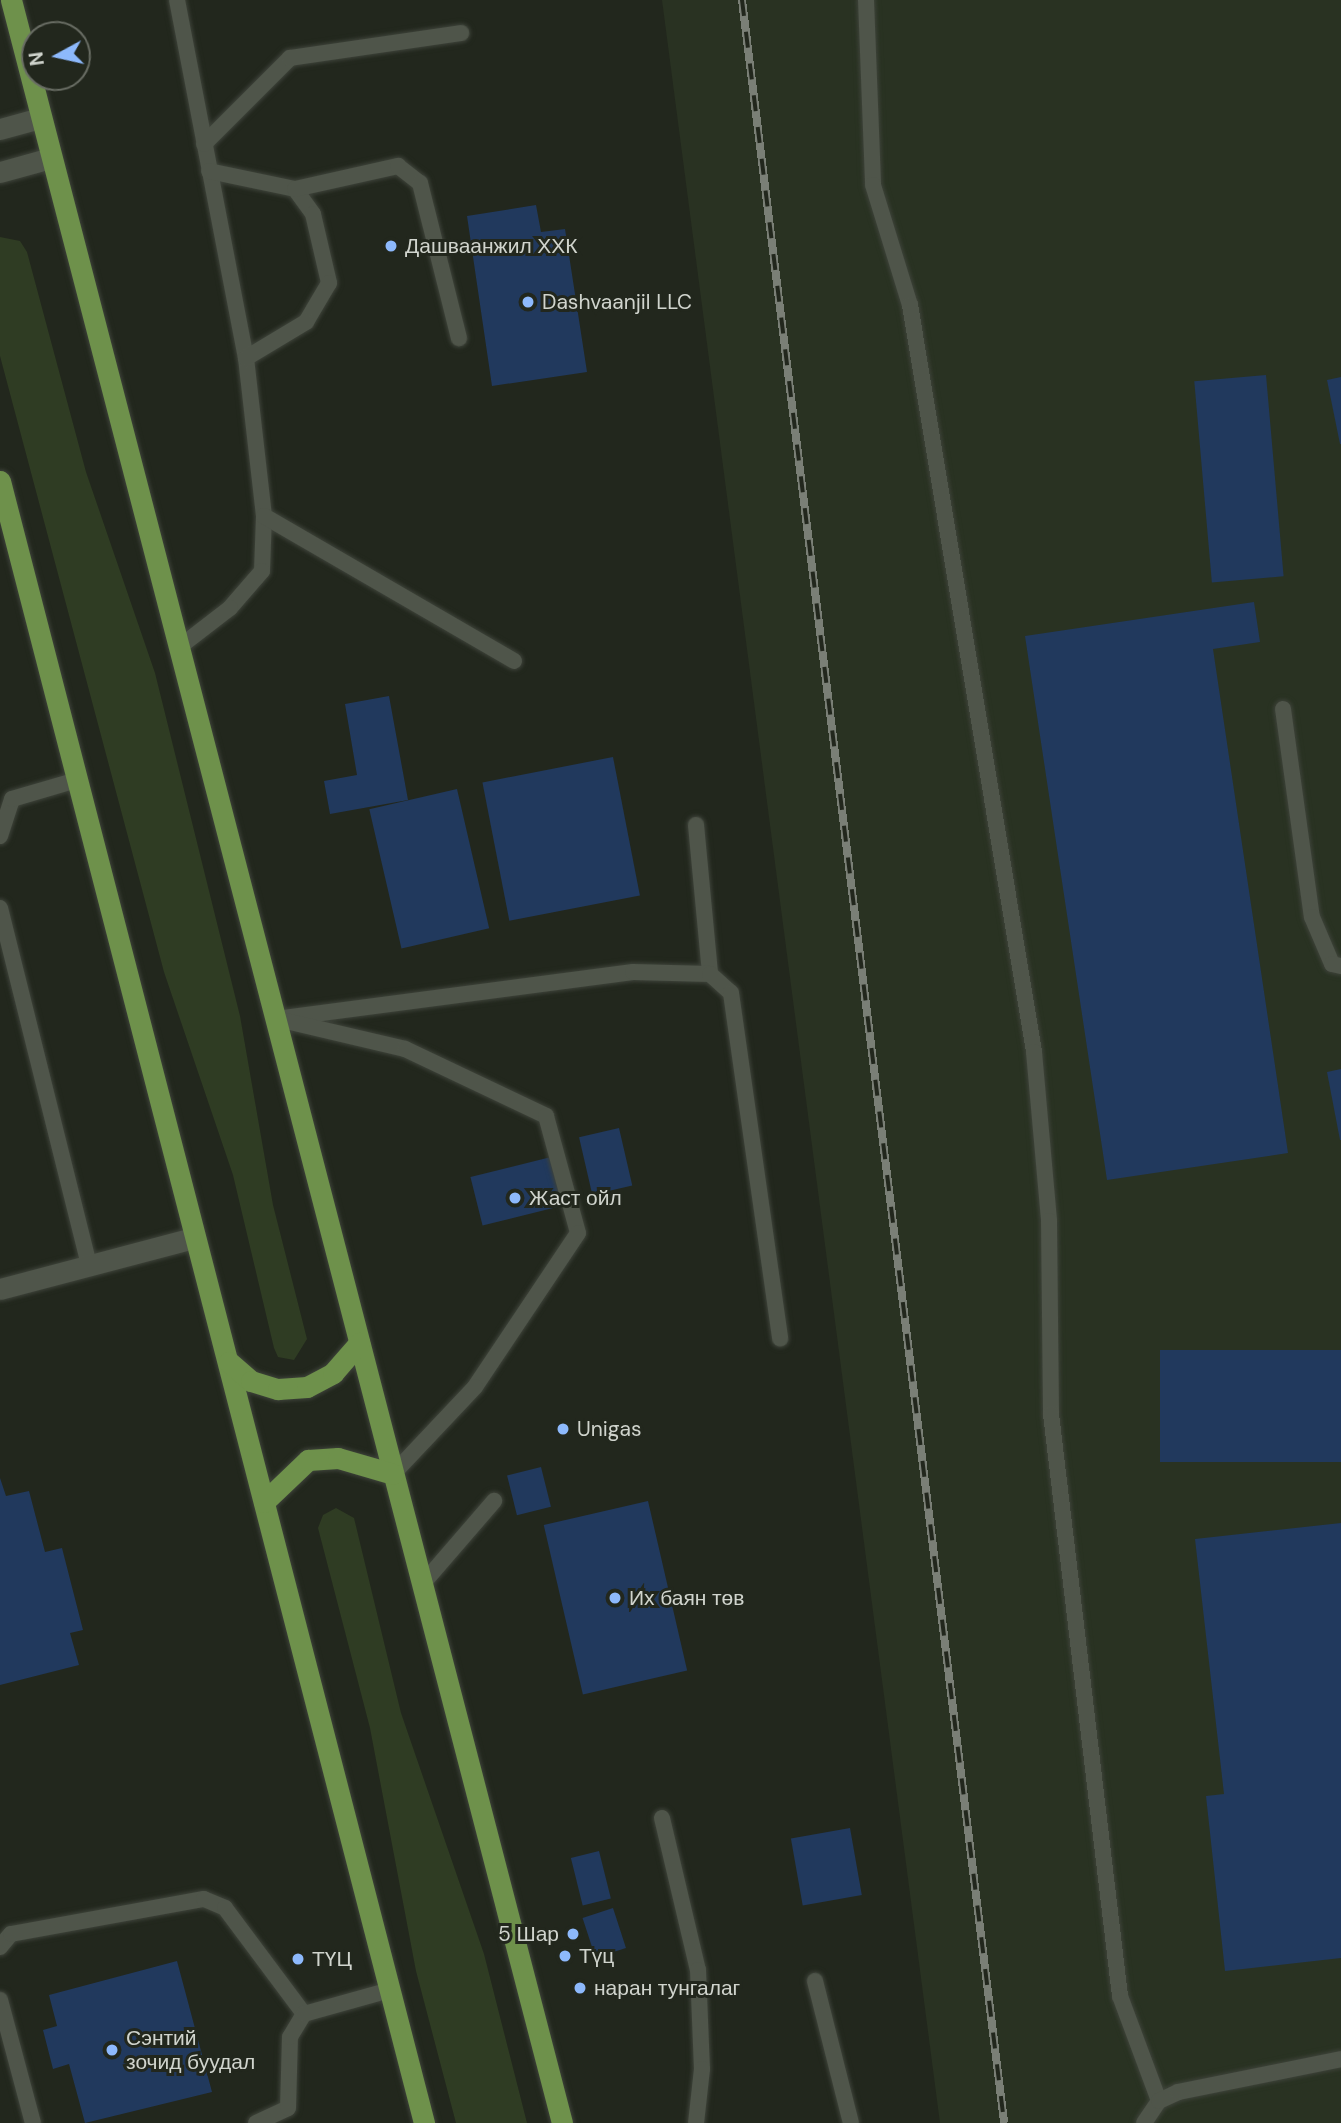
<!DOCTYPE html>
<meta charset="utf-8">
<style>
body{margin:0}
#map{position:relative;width:1341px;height:2123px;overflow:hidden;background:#22271d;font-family:"DM Sans",sans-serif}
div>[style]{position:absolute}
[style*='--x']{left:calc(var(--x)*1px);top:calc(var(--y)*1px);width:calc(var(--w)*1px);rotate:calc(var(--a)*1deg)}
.built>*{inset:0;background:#293222}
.green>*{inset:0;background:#2f3c23}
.building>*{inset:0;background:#21395d;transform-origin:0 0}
.roads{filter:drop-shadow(0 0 2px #3e433a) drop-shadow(0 0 2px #3e433a)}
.lane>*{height:16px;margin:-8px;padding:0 8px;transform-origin:8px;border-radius:8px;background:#4f554a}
.street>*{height:21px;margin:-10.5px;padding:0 10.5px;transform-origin:10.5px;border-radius:10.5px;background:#4f554a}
.secondary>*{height:21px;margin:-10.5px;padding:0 10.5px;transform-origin:10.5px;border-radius:10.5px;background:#4f554a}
.highway>*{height:21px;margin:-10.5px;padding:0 10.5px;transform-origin:10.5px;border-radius:10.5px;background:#6e914b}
.rail>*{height:8px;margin-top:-4px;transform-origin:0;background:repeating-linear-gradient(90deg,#22271d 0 16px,#7a7f76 0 32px);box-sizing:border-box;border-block:2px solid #7a7f76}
.dots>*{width:19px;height:19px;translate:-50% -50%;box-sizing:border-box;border:4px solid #22271d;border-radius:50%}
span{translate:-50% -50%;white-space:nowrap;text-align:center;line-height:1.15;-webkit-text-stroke:6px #22271d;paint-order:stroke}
.poi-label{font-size:21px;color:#d0d4cd}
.left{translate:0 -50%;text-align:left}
.right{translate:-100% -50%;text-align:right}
.north{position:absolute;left:21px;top:21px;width:70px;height:70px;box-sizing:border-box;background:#22271d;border:2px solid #686c63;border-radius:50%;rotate:262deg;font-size:19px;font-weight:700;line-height:28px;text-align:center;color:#d0d4cd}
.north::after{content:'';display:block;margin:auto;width:24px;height:32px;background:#8db9fc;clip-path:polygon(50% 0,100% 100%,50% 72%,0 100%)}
</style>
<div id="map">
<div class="built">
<div style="clip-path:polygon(662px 0,1341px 0,1341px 2123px,940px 2123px)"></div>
</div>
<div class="green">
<div style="clip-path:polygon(0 237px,20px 241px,27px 252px,86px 472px,155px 673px,240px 1016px,273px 1205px,307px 1339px,294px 1360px,278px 1357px,274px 1348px,233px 1175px,164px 972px,0 356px)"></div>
<div style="clip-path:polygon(336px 1508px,354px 1518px,401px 1713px,484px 1954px,527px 2123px,456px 2123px,416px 1971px,370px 1728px,318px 1528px,323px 1515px)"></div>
</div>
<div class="building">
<div style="clip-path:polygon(536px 205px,541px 232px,565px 229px,587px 372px,492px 386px,467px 216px)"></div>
<div style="left:1266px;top:375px;width:202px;height:72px;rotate:85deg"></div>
<div style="clip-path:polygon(1341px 377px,1341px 444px,1340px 444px,1327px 380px)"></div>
<div style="clip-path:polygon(1254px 602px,1260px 642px,1213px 649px,1288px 1153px,1107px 1180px,1025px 636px)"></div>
<div style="clip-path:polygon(389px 696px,408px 800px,330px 814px,324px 781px,357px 775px,345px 704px)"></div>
<div style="left:613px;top:757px;width:141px;height:133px;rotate:79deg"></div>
<div style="left:457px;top:789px;width:143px;height:90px;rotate:77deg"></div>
<div style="clip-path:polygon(1341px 1069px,1341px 1140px,1340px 1140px,1327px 1072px)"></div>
<div style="left:619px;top:1128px;width:59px;height:41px;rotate:77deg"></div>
<div style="left:551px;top:1157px;width:50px;height:83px;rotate:76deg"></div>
<div style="left:1341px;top:1350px;width:112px;height:181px;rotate:90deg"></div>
<div style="left:541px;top:1467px;width:41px;height:35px;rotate:76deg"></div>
<div style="clip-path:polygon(0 1478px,6px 1496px,29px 1491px,45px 1552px,62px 1548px,83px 1630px,70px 1633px,79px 1665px,0 1685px)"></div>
<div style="left:648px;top:1501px;width:174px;height:107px;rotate:77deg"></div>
<div style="clip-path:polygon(1341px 1523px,1341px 1958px,1225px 1971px,1206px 1796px,1224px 1794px,1195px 1539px)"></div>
<div style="left:850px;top:1828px;width:68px;height:60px;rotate:80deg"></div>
<div style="left:599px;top:1851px;width:49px;height:29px;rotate:76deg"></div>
<div style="left:613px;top:1908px;width:42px;height:32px;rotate:72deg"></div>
<div style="clip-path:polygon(177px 1961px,212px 2092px,85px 2123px,69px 2064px,53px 2069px,43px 2030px,57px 2026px,49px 1995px)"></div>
</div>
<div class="roads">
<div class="lane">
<div style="--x:177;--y:0;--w:365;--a:79.1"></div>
<div style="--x:246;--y:358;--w:159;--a:83.5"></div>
<div style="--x:264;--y:516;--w:55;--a:92.1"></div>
<div style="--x:262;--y:571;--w:49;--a:130.9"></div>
<div style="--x:230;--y:608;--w:61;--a:142.4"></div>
<div style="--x:866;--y:0;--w:185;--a:87.8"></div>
<div style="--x:873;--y:185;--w:126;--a:72.9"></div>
<div style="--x:910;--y:305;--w:757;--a:80.57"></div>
<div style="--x:1034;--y:1052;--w:170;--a:84.9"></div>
<div style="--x:1049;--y:1221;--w:193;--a:89.4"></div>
<div style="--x:1051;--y:1414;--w:586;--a:83.24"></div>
<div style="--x:1120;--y:1996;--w:112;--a:69.6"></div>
<div style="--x:204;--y:144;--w:122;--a:-45"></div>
<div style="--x:290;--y:58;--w:173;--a:-8.3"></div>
<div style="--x:209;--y:171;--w:88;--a:11.8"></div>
<div style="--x:295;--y:189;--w:31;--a:54"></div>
<div style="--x:313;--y:214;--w:71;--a:76.9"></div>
<div style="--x:329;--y:283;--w:45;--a:120.5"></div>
<div style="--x:306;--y:322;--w:70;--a:149"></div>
<div style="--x:295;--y:189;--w:106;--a:-12.6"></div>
<div style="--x:398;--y:166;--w:28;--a:38"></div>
<div style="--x:420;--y:183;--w:160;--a:75.9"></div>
<div style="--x:264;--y:516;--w:289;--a:30.1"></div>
<div style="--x:1283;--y:709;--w:210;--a:82.1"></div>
<div style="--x:1312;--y:917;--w:51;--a:66.9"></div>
<div style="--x:1332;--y:964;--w:9;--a:13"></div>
<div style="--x:696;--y:825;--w:150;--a:84.6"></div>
<div style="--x:0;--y:836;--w:39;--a:-72"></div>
<div style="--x:12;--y:799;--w:68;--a:-16.3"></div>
<div style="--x:0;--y:908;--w:369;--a:76"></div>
<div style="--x:276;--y:1019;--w:360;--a:-7.5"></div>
<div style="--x:633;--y:972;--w:77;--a:1.5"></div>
<div style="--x:710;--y:974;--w:28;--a:42"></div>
<div style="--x:731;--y:993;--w:349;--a:81.9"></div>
<div style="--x:286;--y:1021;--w:122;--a:13.2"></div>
<div style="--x:405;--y:1049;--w:156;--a:25.4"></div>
<div style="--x:546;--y:1116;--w:121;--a:74.7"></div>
<div style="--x:578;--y:1233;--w:185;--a:123.8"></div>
<div style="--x:475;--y:1387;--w:120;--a:133.3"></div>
<div style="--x:425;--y:1581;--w:106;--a:-49.2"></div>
<div style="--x:662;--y:1818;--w:156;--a:76.7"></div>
<div style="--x:698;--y:1970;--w:99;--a:87.7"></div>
<div style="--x:702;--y:2069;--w:54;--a:96.3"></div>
<div style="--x:0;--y:1947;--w:17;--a:-50"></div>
<div style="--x:11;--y:1934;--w:196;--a:-10.3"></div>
<div style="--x:204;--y:1899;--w:23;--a:23"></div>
<div style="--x:225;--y:1908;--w:132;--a:53.3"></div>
<div style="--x:815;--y:1981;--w:146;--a:75.8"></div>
<div style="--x:0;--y:2000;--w:127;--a:75"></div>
<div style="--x:256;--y:2123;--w:35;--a:-25"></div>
<div style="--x:288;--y:2108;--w:71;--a:-88.4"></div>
<div style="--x:290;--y:2037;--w:27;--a:-59"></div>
<div style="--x:304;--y:2014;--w:89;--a:-15.6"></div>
<div style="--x:1144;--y:2123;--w:27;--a:-56"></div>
<div style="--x:1159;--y:2101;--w:21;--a:-25"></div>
<div style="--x:1178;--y:2092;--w:166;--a:-11.4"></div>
</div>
<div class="street">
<div style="--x:0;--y:1289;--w:200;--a:-14.8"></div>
</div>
<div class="secondary">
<div style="--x:0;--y:129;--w:41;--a:-15.4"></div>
<div style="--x:0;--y:172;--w:52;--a:-15.6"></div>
</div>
<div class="highway">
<div style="--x:11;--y:0;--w:2193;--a:75.45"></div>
<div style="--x:0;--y:481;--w:1696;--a:75.52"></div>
<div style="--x:229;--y:1362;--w:29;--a:41"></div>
<div style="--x:251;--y:1381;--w:28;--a:17"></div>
<div style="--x:278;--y:1389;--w:29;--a:-4"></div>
<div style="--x:307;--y:1387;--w:30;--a:-28"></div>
<div style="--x:333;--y:1373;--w:40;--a:-49"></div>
<div style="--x:264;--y:1502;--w:61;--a:-43.7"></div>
<div style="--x:308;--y:1460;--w:30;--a:-4"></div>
<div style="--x:338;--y:1458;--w:57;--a:16.2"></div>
</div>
</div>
<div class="rail">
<div style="--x:742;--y:0;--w:2139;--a:82.96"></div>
</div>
<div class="dots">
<div style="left:391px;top:246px;background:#8db9fc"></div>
<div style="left:528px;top:302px;background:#8db9fc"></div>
<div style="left:515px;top:1198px;background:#8db9fc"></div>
<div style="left:563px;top:1429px;background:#8db9fc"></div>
<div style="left:615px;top:1598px;background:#8db9fc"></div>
<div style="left:573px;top:1934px;background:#8db9fc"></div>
<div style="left:565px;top:1956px;background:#8db9fc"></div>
<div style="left:298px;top:1959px;background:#8db9fc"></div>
<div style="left:580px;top:1988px;background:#8db9fc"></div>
<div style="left:112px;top:2050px;background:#8db9fc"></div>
</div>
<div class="poi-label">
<span class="left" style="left:405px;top:246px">Дашваанжил ХХК</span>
<span class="left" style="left:542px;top:302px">Dashvaanjil LLC</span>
<span class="left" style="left:529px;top:1198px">Жаст ойл</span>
<span class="left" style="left:577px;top:1429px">Unigas</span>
<span class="left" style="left:629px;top:1598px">Их баян төв</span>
<span class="right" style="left:559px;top:1934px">5 Шар</span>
<span class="left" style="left:579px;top:1956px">Түц</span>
<span class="left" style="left:312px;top:1959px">ТҮЦ</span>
<span class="left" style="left:594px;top:1988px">наран тунгалаг</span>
<span class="left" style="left:126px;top:2050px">Сэнтий<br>зочид буудал</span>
</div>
<div class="north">N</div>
</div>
